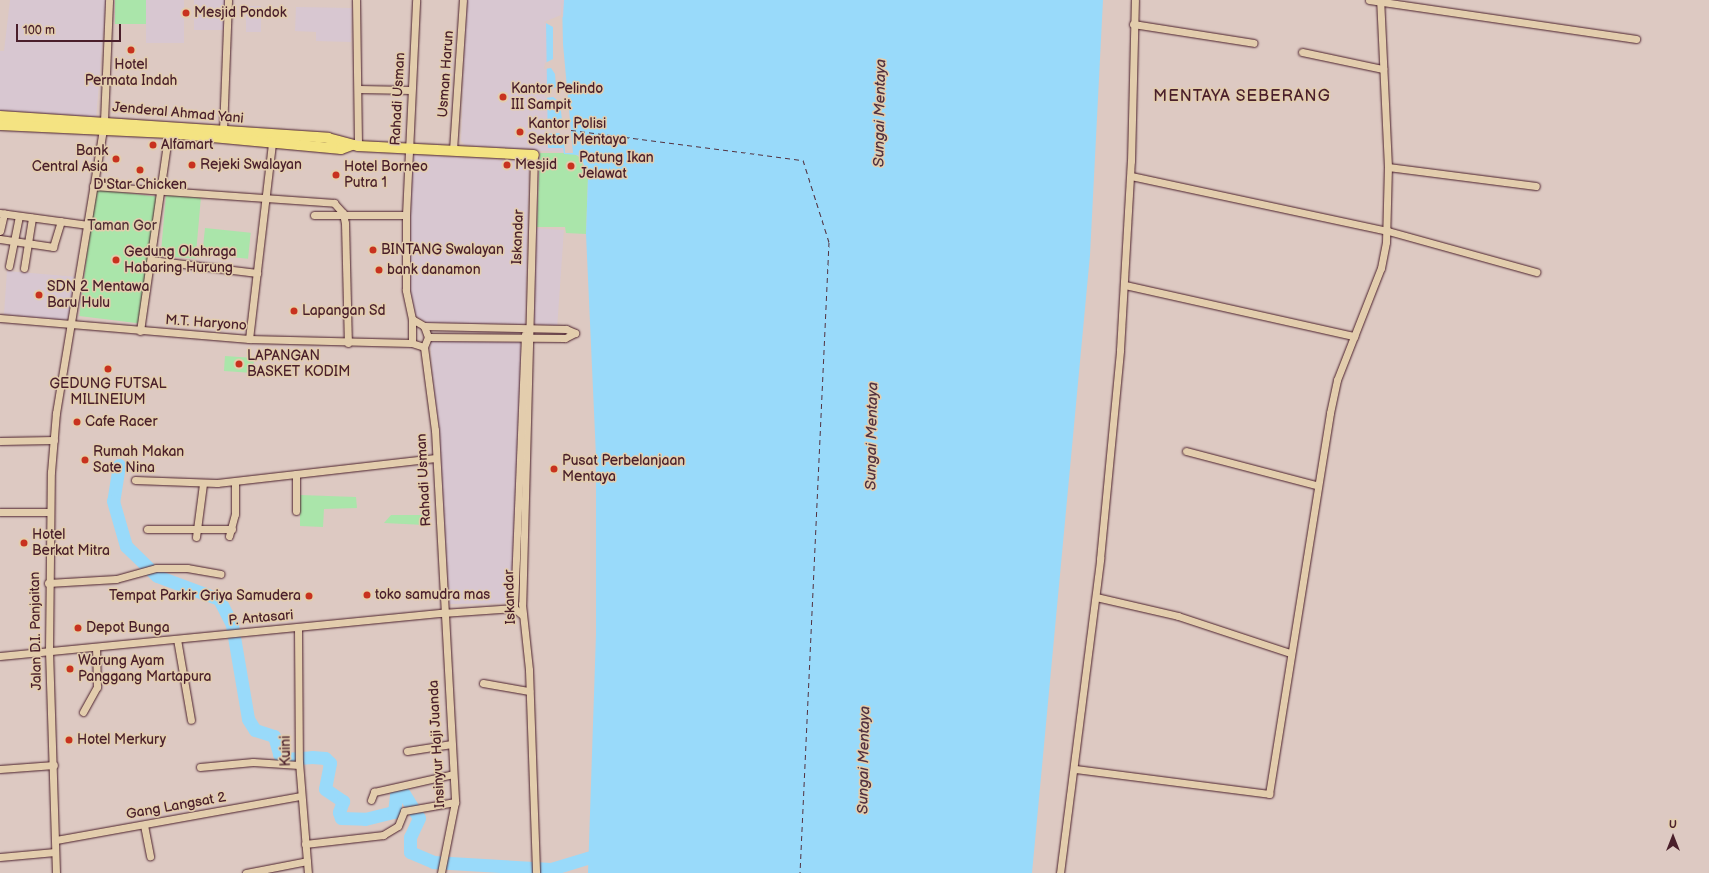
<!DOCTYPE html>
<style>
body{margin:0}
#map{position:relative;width:1709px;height:873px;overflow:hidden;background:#ddc9c2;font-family:"Balsamiq Sans",sans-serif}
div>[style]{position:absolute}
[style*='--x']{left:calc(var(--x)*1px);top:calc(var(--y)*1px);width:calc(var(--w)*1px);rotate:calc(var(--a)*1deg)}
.built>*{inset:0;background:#d8c7d1;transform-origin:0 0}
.green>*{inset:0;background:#aae5aa;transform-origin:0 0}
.water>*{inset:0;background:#99dafa}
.pier>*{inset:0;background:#ddc9c2}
.river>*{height:13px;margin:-6.5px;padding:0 6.5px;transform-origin:6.5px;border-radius:6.5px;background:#99dafa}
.ferry>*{height:1px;margin-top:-0.5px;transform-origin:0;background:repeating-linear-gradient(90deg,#523240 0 5px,transparent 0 9px)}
.roads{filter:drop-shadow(0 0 1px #4a1f2b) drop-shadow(0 0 1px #4a1f2b)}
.minor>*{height:7px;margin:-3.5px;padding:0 3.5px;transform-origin:3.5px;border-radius:3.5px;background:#e3cdad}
.highway>*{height:10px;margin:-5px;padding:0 5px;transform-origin:5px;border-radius:5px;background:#f4e382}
.dots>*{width:11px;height:11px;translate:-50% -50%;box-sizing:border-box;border:2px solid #e3cdad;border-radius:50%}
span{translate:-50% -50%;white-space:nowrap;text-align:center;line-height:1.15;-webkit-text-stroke:3px #e3cdad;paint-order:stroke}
.poi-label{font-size:14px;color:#4a1f2b}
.left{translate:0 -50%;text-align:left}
.right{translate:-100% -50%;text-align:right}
.street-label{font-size:14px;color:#4a1f2b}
.park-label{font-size:14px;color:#543338}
.water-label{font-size:15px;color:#523240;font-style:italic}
.quarter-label{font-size:16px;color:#4a1f2b;letter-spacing:1px}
.north{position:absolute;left:1653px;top:817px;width:40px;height:40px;-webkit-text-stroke:3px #e3cdad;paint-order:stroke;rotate:0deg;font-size:11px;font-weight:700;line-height:16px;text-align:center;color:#4a1f2b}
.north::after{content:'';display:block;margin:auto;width:14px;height:18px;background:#4a1f2b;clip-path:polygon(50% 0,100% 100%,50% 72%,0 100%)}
.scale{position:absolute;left:16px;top:24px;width:105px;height:18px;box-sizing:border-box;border:2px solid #4a1f2b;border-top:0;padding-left:5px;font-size:12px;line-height:14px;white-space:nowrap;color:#4a1f2b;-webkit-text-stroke:3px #e3cdad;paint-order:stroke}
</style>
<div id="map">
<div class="built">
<div style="clip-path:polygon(10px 0,106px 0,96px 119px,0 112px,0 51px,4px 51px)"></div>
<div style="left:146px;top:0;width:38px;height:43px"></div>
<div style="left:194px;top:0;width:31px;height:30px"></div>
<div style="clip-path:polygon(466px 0,564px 0,563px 44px,573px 153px,465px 145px,461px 141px)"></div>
<div style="left:246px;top:6px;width:15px;height:26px"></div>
<div style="clip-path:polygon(296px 7px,352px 8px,351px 42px,316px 41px,316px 32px,295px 31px)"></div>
<div style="clip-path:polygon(411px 155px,529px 162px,525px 324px,427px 323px,415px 315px,411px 297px)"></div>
<div style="left:534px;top:228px;width:30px;height:96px;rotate:4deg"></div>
<div style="clip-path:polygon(7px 271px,78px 277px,67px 322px,4px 314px)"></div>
<div style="clip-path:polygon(430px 340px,525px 341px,519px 603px,450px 604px)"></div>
</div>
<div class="green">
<div style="left:115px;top:0;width:31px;height:24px"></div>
<div style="clip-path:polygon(540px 153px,573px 153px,582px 159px,584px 176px,588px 177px,586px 234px,566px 233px,565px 227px,537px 227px)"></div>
<div style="left:95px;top:189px;width:63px;height:128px;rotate:7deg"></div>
<div style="left:166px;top:195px;width:35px;height:61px;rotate:5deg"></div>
<div style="left:205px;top:228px;width:46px;height:26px;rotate:6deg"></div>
<div style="left:225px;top:356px;width:29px;height:15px;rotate:4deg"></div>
<div style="clip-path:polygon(300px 495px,356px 497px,357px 508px,324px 509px,323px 527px,300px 526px)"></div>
<div style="clip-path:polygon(391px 515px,425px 515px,425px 525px,384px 523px)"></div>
</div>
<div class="water">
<div style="clip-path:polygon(564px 0,1103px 0,1090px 255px,1032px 873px,588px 873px,596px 634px,596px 456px,586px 234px,588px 177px,584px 176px,584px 164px,578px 155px,564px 154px,563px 148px,548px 148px,546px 22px,563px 17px)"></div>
</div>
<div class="pier">
<div style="clip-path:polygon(562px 0,563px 44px,573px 153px,565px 153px,564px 138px,559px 133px,545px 134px,545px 128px,559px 127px,562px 121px,560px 102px,553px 97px,545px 98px,545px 91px,556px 87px,555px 74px,551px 68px,544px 69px,545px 63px,553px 59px,553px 27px,544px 22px,561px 15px)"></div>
</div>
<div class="river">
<div style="--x:119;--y:465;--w:36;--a:99"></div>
<div style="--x:113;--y:501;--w:47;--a:73.9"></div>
<div style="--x:126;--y:546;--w:43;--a:44.1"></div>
<div style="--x:157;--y:576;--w:66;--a:20.4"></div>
<div style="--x:219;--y:599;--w:29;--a:63"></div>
<div style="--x:232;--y:625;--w:95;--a:80.3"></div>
<div style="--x:248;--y:719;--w:13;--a:58"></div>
<div style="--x:255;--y:730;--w:20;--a:18"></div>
<div style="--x:274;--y:736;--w:19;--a:74"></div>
<div style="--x:279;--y:754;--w:8;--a:40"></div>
<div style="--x:285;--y:759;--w:27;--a:-4"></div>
<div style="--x:312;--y:757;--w:13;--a:4"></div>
<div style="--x:325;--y:758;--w:7;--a:45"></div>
<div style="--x:330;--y:763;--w:26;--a:101"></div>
<div style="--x:325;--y:789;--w:22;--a:34"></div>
<div style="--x:343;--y:801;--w:12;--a:110"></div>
<div style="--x:339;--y:812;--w:6;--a:72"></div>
<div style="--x:341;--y:818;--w:24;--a:2"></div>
<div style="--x:365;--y:819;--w:30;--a:-14"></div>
<div style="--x:394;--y:812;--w:17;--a:-83"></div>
<div style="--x:396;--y:795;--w:8;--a:-7"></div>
<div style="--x:404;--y:794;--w:28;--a:58"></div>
<div style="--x:419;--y:818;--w:21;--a:115"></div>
<div style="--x:410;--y:837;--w:15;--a:90"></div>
<div style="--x:410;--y:852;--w:25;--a:23"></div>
<div style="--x:433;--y:862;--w:118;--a:3.4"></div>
<div style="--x:551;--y:869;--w:39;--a:-17"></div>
<div style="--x:588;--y:858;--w:16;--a:0"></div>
</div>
<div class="ferry">
<div style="--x:571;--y:130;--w:234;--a:7.4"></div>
<div style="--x:803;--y:160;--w:86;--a:72.4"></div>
<div style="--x:829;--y:242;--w:632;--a:92.63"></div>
</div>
<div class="roads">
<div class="minor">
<div style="--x:356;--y:0;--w:146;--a:89.2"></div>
<div style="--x:1369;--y:0;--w:270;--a:8.3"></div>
<div style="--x:1133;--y:24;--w:122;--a:8.9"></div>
<div style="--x:1302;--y:52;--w:83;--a:11.9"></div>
<div style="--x:359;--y:89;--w:52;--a:1.1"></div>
<div style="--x:104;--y:121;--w:121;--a:-87.6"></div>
<div style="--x:223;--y:131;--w:131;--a:-87.8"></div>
<div style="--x:453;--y:150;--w:150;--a:-86.2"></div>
<div style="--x:534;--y:155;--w:449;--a:91.5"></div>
<div style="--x:522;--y:604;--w:66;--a:83.9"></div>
<div style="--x:529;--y:670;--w:203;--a:88"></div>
<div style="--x:1388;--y:167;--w:149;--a:7.3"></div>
<div style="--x:1131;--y:176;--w:263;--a:12.1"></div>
<div style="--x:1388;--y:231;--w:154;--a:15.5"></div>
<div style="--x:93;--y:186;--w:242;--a:4"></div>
<div style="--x:334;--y:203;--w:13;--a:48"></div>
<div style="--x:343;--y:213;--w:10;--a:79"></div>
<div style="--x:345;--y:223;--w:120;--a:88.6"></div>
<div style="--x:0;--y:213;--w:89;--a:7.8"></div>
<div style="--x:314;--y:215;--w:92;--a:0"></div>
<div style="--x:0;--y:231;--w:18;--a:-77"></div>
<div style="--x:0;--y:239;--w:54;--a:8.6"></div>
<div style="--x:53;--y:247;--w:27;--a:-73"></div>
<div style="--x:151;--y:260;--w:107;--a:7"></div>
<div style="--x:9;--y:266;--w:51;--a:-78.7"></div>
<div style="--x:24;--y:268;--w:51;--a:-80.9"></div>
<div style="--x:1125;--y:285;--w:235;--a:12.6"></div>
<div style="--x:0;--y:318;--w:250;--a:4.8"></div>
<div style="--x:249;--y:339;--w:163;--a:1.4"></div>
<div style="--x:412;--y:319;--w:30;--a:-102"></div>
<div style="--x:406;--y:290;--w:75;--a:-90"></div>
<div style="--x:406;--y:215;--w:215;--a:-87.3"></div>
<div style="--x:412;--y:319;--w:14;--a:30"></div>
<div style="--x:424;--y:326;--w:12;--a:70"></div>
<div style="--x:428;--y:337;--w:11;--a:112"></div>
<div style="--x:424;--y:347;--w:13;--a:-162"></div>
<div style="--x:412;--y:343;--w:24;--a:-90"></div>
<div style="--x:424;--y:326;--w:142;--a:1.2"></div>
<div style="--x:566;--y:329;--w:10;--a:24"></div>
<div style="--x:575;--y:333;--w:11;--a:153"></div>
<div style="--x:565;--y:338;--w:137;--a:-179.6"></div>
<div style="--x:140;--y:331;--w:203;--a:-81.8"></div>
<div style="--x:249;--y:339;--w:197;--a:-83.3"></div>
<div style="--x:424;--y:347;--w:84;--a:82.5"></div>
<div style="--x:435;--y:430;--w:373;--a:86.9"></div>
<div style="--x:455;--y:802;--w:72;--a:101.2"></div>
<div style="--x:0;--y:441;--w:54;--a:-1.1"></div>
<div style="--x:1186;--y:451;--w:134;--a:14.7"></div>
<div style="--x:135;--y:480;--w:82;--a:2.1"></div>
<div style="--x:217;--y:483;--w:220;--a:-6.5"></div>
<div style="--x:296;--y:511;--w:37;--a:-90"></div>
<div style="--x:0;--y:512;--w:49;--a:0"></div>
<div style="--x:147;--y:529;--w:85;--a:0"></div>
<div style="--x:229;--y:536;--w:23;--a:-75"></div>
<div style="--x:235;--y:514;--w:32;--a:-90"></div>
<div style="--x:196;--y:537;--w:53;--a:-82.5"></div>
<div style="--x:48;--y:583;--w:68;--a:-3.4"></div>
<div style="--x:116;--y:579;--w:41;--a:-15.4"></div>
<div style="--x:156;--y:568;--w:31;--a:0"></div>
<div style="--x:187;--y:568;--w:34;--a:10"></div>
<div style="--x:1096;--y:597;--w:84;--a:13"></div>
<div style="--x:1178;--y:616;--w:118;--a:18.3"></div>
<div style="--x:514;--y:608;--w:274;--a:-87.7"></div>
<div style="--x:298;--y:628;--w:134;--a:89.6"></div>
<div style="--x:299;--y:762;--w:111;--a:85.4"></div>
<div style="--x:177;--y:639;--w:82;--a:80.2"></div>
<div style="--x:0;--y:656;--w:444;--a:-5.6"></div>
<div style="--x:442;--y:613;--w:72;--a:-4"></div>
<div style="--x:514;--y:608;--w:11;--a:41"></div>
<div style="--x:483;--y:683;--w:47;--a:9.9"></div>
<div style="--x:83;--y:712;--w:29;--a:-61"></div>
<div style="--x:97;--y:687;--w:40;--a:-91.4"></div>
<div style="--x:407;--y:751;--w:45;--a:-9"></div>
<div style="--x:200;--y:767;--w:53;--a:-5.4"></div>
<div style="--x:253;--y:762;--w:46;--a:3.7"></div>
<div style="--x:0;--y:769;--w:54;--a:-4.2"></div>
<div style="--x:1075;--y:769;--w:196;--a:7.3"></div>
<div style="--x:1269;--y:794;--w:386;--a:-80.9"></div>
<div style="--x:1330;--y:413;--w:34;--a:-78"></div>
<div style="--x:1337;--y:380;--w:120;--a:-68.6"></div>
<div style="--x:1381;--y:268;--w:26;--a:-79"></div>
<div style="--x:1386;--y:242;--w:75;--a:-88.5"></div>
<div style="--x:1388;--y:167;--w:167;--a:-92.7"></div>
<div style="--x:371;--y:800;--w:9;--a:-69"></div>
<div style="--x:374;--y:792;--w:81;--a:-12.8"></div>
<div style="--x:144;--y:825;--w:32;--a:79"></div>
<div style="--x:56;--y:840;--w:249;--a:-10.2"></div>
<div style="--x:305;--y:844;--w:79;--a:-6.6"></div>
<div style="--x:383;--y:835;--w:17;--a:-31"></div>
<div style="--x:398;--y:826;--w:16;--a:-68"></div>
<div style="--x:404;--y:811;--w:52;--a:-10"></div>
<div style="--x:0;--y:857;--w:55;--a:-5.2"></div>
<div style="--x:56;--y:873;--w:221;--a:-91.8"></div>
<div style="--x:49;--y:652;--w:180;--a:-89.4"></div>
<div style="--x:51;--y:472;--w:59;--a:-85.2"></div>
<div style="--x:56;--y:413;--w:288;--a:-80.6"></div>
<div style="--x:246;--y:873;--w:62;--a:-11.1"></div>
<div style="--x:1060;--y:873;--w:317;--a:-82.7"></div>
<div style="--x:1100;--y:559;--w:210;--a:-84.5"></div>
<div style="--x:1120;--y:350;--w:189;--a:-86.7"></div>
<div style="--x:1131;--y:161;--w:161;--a:-88.6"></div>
</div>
<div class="highway">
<div style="--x:0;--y:116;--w:329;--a:3.8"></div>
<div style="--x:328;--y:138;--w:31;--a:15"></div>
<div style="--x:358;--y:146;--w:176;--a:2.9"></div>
<div style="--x:0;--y:125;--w:169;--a:2.7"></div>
<div style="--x:169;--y:133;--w:173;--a:5.3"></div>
<div style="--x:341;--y:149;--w:12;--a:-20"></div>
</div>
</div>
<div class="dots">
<div style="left:186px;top:13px;background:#c8321e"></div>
<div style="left:131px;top:50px;background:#c8321e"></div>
<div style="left:503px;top:97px;background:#c8321e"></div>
<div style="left:520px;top:132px;background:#c8321e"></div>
<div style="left:153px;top:145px;background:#c8321e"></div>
<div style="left:116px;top:159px;background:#c8321e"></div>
<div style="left:192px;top:165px;background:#c8321e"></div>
<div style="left:507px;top:165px;background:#c8321e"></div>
<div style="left:571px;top:166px;background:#c8321e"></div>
<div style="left:140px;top:170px;background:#c8321e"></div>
<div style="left:336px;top:175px;background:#c8321e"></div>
<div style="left:373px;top:250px;background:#c8321e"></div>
<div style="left:116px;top:260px;background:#c8321e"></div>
<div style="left:379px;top:270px;background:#c8321e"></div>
<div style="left:39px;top:295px;background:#c8321e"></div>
<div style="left:294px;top:311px;background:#c8321e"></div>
<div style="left:239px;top:364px;background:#c8321e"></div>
<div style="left:108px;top:369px;background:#c8321e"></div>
<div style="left:77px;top:422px;background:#c8321e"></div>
<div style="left:85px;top:460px;background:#c8321e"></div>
<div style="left:554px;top:469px;background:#c8321e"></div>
<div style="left:24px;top:543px;background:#c8321e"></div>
<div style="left:367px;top:595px;background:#c8321e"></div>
<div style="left:309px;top:596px;background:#c8321e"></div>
<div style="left:78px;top:628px;background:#c8321e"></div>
<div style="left:70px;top:669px;background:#c8321e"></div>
<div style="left:69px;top:740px;background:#c8321e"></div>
</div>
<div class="poi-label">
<span class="left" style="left:194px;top:13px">Mesjid Pondok</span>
<span style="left:131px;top:73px">Hotel<br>Permata Indah</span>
<span class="left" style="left:511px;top:97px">Kantor Pelindo<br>III Sampit</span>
<span class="left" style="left:528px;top:132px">Kantor Polisi<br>Sektor Mentaya</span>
<span class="left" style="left:161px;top:145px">Alfamart</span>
<span class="right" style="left:108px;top:159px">Bank<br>Central Asia</span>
<span class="left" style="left:579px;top:166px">Patung Ikan<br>Jelawat</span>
<span class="left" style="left:200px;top:165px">Rejeki Swalayan</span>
<span class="left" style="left:515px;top:165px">Mesjid</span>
<span class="left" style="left:344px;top:175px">Hotel Borneo<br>Putra 1</span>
<span style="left:140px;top:185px">D'Star Chicken</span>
<span class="left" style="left:381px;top:250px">BINTANG Swalayan</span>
<span class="left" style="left:124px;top:260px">Gedung Olahraga<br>Habaring Hurung</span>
<span class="left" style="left:387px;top:270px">bank danamon</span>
<span class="left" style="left:47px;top:295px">SDN 2 Mentawa<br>Baru Hulu</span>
<span class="left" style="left:302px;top:311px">Lapangan Sd</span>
<span class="left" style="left:247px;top:364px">LAPANGAN<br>BASKET KODIM</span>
<span style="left:108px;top:392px">GEDUNG FUTSAL<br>MILINEIUM</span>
<span class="left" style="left:85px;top:422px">Cafe Racer</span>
<span class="left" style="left:93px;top:460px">Rumah Makan<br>Sate Nina</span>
<span class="left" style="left:562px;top:469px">Pusat Perbelanjaan<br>Mentaya</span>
<span class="left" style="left:32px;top:543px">Hotel<br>Berkat Mitra</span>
<span class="left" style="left:375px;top:595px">toko samudra mas</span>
<span class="right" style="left:301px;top:596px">Tempat Parkir Griya Samudera</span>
<span class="left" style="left:86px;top:628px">Depot Bunga</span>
<span class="left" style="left:78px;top:669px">Warung Ayam<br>Panggang Martapura</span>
<span class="left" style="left:77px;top:740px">Hotel Merkury</span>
</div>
<div class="street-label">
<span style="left:446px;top:74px;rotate:-86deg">Usman Harun</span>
<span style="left:398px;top:99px;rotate:-87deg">Rahadi Usman</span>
<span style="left:178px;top:113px;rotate:5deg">Jenderal Ahmad Yani</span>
<span style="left:518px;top:237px;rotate:-88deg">Iskandar</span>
<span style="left:206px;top:323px;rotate:4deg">M.T. Haryono</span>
<span style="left:424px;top:480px;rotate:-93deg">Rahadi Usman</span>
<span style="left:510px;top:597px;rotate:-92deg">Iskandar</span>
<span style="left:261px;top:618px;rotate:-5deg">P. Antasari</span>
<span style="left:36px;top:631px;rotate:-91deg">Jalan D.I. Panjaitan</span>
<span style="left:437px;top:744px;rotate:-93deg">Insinyur Haji Juanda</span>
<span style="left:286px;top:751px;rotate:-91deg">Kuini</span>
<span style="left:176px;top:806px;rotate:-10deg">Gang Langsat 2</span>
</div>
<div class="park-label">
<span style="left:122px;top:226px">Taman Gor</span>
</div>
<div class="water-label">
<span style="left:880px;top:113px;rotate:-89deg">Sungai Mentaya</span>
<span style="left:872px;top:436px;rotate:-89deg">Sungai Mentaya</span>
<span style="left:864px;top:760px;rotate:-89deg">Sungai Mentaya</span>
</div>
<div class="quarter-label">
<span style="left:1242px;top:97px">MENTAYA SEBERANG</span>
</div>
<div class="north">U</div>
<div class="scale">100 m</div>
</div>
